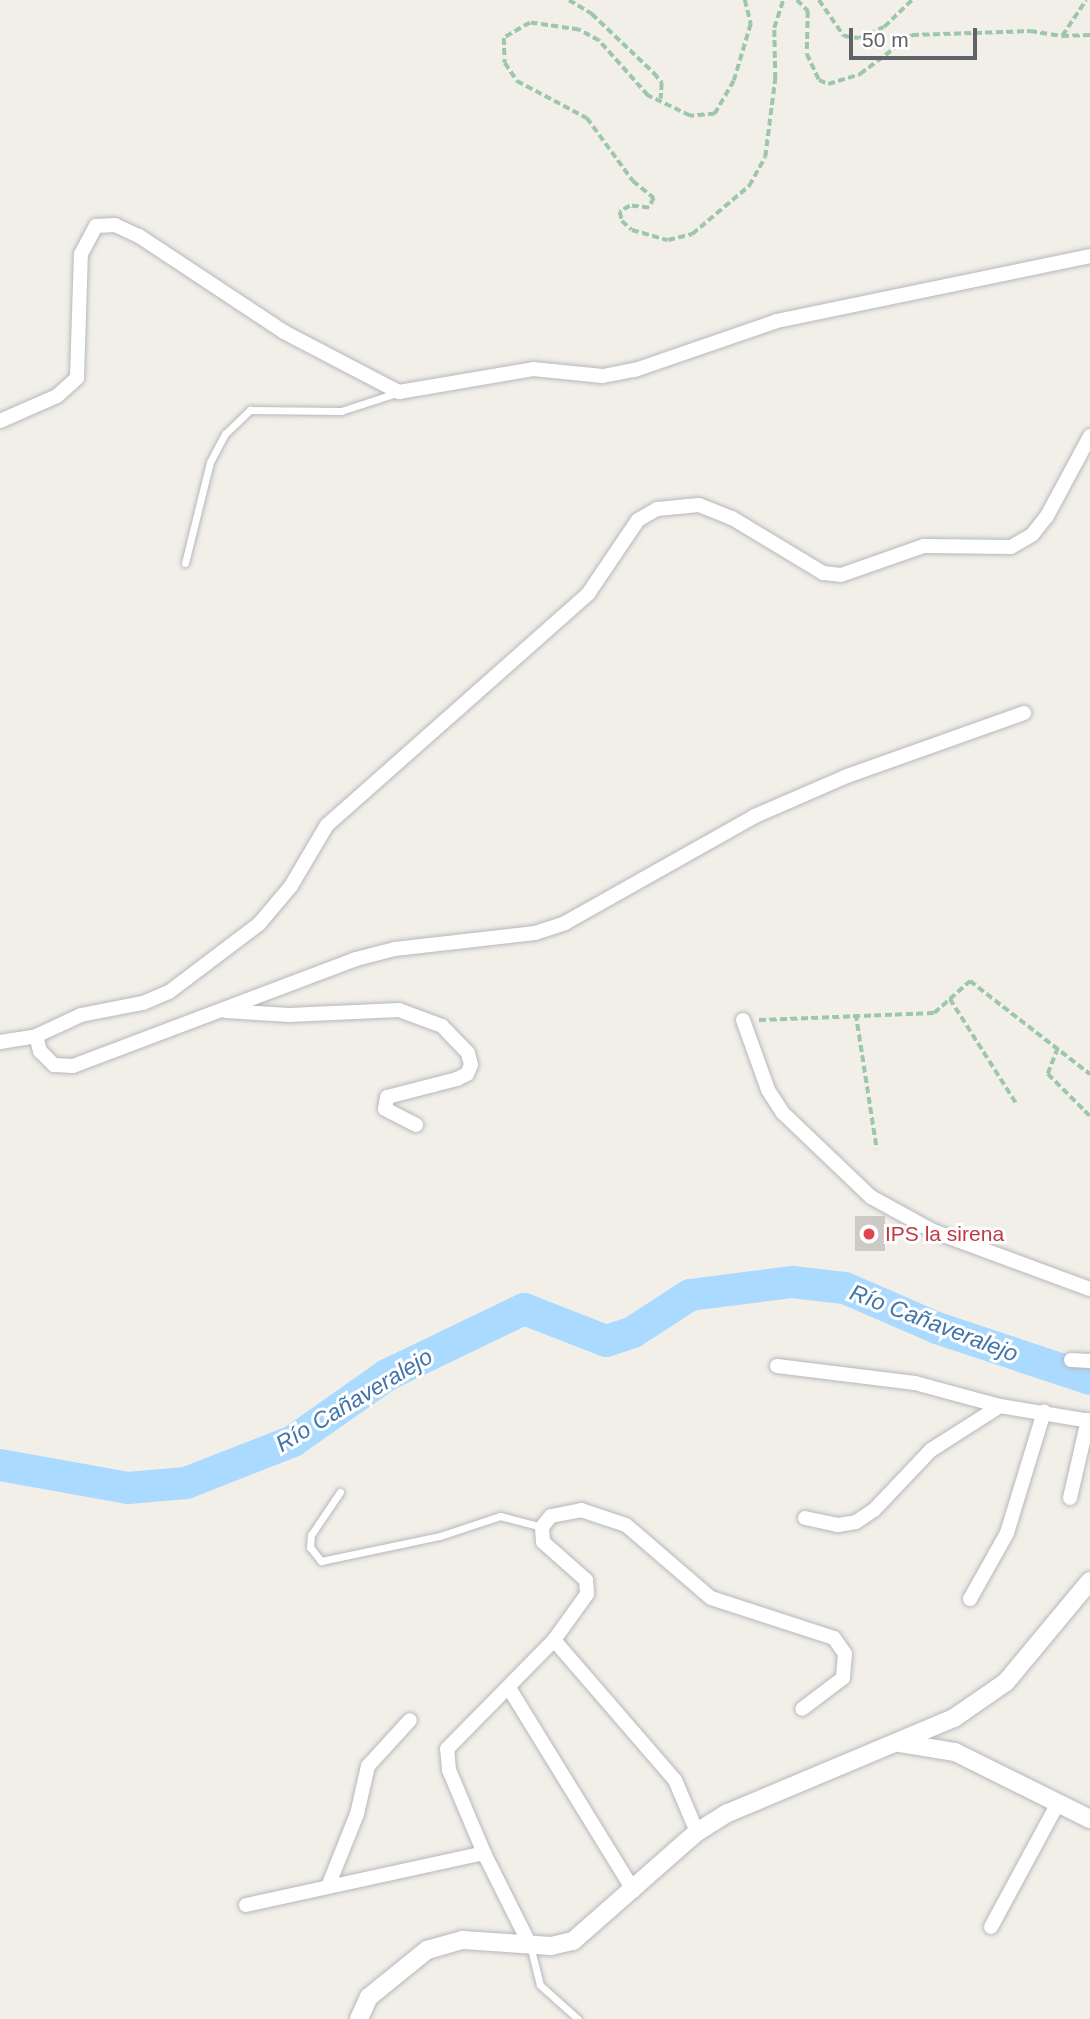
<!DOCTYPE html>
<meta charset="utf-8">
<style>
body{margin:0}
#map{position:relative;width:1090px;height:2019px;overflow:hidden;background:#f1efe8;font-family:Helvetica,sans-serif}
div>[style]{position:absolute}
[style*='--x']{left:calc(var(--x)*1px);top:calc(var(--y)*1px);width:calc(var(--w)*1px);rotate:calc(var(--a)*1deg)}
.river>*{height:32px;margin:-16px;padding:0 16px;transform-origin:16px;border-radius:16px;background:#aadaff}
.building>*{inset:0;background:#cccac5;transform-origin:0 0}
.path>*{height:3.5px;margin-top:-1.75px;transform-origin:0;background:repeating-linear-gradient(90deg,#9cc7a9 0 7px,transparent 0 10.5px)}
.roads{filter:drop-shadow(0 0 2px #b5b8bc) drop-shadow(0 0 2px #b5b8bc)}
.service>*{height:7px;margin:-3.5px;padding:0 3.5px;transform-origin:3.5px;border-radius:3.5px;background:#fff}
.minor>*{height:14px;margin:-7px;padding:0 7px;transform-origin:7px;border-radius:7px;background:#fff}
.tertiary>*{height:18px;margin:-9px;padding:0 9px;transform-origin:9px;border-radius:9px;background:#fff}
.dots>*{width:19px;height:19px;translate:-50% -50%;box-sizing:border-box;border:4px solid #fff;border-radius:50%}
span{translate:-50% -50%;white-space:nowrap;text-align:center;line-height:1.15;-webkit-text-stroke:6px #fff;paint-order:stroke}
.health-label{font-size:21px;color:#be3a42}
.left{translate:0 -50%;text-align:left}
.water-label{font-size:23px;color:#4174aa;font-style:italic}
.scale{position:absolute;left:849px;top:28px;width:128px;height:32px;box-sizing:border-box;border:4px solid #5f6368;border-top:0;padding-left:9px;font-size:21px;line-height:24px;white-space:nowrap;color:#5f6368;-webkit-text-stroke:5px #fff;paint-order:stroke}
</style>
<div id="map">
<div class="river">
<div style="--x:0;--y:1465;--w:130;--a:10.2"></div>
<div style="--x:128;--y:1488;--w:58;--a:-4.9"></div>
<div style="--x:186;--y:1483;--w:115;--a:-21.4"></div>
<div style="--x:293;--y:1441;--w:115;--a:-35.1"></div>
<div style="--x:387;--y:1375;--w:152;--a:-25.7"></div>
<div style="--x:524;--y:1309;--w:88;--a:21.3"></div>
<div style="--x:606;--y:1341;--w:28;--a:-18"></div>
<div style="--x:633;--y:1332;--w:68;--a:-33"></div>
<div style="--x:690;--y:1295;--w:103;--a:-7.3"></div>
<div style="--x:792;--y:1282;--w:53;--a:6.5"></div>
<div style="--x:845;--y:1288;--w:100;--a:23.5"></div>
<div style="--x:937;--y:1328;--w:161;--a:18.4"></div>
</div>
<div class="building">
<div style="left:855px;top:1216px;width:30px;height:35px"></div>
</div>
<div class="path">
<div style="--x:569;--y:0;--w:27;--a:31"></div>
<div style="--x:592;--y:14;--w:86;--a:43.6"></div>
<div style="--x:654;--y:73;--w:13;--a:51"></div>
<div style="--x:662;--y:83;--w:16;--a:94"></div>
<div style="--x:745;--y:0;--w:25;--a:76"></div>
<div style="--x:751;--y:24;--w:59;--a:106.6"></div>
<div style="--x:734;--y:81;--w:38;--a:120"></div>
<div style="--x:715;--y:114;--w:25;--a:175"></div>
<div style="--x:690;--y:116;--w:47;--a:-154.5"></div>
<div style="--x:648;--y:96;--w:74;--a:-131.7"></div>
<div style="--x:599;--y:41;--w:23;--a:-151"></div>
<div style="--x:579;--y:30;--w:49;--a:-171.9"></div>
<div style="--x:530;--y:23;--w:30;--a:150"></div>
<div style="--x:504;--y:38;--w:25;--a:88"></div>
<div style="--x:505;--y:63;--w:22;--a:56"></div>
<div style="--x:517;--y:81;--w:79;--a:27.9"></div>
<div style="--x:587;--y:118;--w:78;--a:53.9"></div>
<div style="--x:633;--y:181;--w:27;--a:39"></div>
<div style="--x:654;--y:198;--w:11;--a:117"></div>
<div style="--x:649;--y:208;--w:19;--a:-174"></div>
<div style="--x:630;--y:206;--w:12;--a:149"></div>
<div style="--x:620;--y:212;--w:9;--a:77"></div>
<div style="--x:622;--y:221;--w:13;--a:42"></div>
<div style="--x:632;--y:230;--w:37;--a:16"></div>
<div style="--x:668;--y:240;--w:25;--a:-14"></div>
<div style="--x:692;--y:234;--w:75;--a:-40.1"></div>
<div style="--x:749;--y:186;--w:33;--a:-61"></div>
<div style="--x:765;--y:157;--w:79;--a:-82.7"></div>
<div style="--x:775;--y:79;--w:51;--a:-91.1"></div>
<div style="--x:774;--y:28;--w:29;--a:-72"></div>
<div style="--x:797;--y:0;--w:16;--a:45"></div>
<div style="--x:808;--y:11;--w:43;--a:91.3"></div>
<div style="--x:807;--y:54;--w:29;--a:65"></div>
<div style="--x:819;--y:80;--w:10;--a:24"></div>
<div style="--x:828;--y:84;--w:34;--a:-17"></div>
<div style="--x:860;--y:74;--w:65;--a:-36.9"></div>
<div style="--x:912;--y:35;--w:118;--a:-1.9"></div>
<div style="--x:1030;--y:31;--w:32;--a:9"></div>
<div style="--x:1062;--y:36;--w:43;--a:-56.3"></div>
<div style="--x:819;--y:0;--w:44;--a:55.2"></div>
<div style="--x:844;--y:36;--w:15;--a:8"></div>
<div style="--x:859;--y:38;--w:27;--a:-24"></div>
<div style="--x:884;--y:27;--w:39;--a:-44"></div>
<div style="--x:1062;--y:36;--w:28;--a:-2"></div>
<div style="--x:950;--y:999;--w:123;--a:57.6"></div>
<div style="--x:856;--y:1014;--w:137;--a:81.2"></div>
<div style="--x:759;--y:1020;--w:175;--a:-2.3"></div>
<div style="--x:934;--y:1013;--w:48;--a:-41.6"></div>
<div style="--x:970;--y:981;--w:152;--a:37.8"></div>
<div style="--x:1058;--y:1048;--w:28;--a:111"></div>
<div style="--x:1048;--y:1074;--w:59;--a:45"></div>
</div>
<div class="roads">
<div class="service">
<div style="--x:185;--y:563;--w:104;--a:-76.1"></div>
<div style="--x:210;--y:462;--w:32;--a:-62"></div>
<div style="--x:225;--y:434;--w:35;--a:-44"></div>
<div style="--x:250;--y:410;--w:91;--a:0.6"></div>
<div style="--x:341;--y:411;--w:61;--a:-18.1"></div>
<div style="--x:340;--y:1492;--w:52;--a:124"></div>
<div style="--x:311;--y:1535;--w:12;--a:95"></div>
<div style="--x:310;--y:1547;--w:18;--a:52"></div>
<div style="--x:321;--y:1561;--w:122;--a:-11.9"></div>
<div style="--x:440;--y:1536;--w:63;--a:-18.4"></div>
<div style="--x:500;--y:1516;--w:43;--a:14.7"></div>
<div style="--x:530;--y:1945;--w:41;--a:76"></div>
<div style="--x:540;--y:1985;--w:51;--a:41.8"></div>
</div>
<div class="minor">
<div style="--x:0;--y:421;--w:62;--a:-23.7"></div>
<div style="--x:57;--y:396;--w:27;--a:-42"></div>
<div style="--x:77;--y:378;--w:124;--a:-88.2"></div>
<div style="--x:81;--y:254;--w:32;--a:-62"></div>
<div style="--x:96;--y:226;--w:19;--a:-3"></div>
<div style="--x:115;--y:225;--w:26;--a:25"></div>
<div style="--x:139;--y:236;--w:174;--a:33.5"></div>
<div style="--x:284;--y:332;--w:130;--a:27.6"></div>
<div style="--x:399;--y:392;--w:136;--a:-9.7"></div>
<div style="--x:533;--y:369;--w:70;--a:5.7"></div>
<div style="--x:603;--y:376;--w:33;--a:-11"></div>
<div style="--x:635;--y:370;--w:150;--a:-19"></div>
<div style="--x:777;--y:321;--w:320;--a:-11.7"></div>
<div style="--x:226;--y:1011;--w:63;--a:3.6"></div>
<div style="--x:289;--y:1015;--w:110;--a:-2.6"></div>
<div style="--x:399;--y:1010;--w:46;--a:20.4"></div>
<div style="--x:442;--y:1026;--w:37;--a:46"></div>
<div style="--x:468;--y:1053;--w:12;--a:76"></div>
<div style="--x:471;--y:1065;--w:10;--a:114"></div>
<div style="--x:467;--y:1074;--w:11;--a:153"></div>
<div style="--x:457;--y:1079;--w:72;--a:165.6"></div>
<div style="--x:387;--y:1097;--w:12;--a:99"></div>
<div style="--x:385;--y:1109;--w:35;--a:27"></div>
<div style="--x:743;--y:1020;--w:74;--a:70.3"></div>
<div style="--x:768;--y:1090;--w:27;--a:57"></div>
<div style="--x:783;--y:1113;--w:122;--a:43.7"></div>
<div style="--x:871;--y:1197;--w:71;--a:28.7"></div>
<div style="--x:933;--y:1231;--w:167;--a:20.3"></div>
<div style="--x:36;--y:1036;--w:16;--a:75"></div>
<div style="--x:40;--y:1051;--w:20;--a:45"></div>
<div style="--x:54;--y:1065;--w:19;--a:3"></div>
<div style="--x:73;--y:1066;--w:303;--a:-20.7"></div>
<div style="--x:356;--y:959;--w:40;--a:-14.4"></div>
<div style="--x:395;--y:949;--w:141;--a:-6.5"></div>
<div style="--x:535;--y:933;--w:32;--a:-18"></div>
<div style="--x:565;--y:923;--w:218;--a:-29.4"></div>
<div style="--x:755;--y:816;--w:100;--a:-23.5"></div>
<div style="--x:847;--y:776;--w:188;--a:-19.6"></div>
<div style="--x:0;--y:1042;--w:36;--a:-9"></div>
<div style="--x:36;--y:1036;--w:50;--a:-25"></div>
<div style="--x:81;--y:1015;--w:63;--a:-11"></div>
<div style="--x:143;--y:1003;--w:28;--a:-23"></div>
<div style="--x:169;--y:992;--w:113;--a:-37.1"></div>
<div style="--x:259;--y:924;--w:50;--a:-49.9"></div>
<div style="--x:291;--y:886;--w:71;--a:-59.5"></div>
<div style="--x:327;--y:825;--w:349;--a:-41.5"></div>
<div style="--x:588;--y:594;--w:89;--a:-56"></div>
<div style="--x:638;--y:520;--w:22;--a:-30"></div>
<div style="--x:657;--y:509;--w:42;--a:-5.4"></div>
<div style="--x:699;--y:505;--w:35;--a:22"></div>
<div style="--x:732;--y:518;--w:106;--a:31.1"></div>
<div style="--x:823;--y:573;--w:18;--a:6"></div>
<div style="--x:841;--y:575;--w:88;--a:-19.3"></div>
<div style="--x:924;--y:546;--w:87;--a:0.7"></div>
<div style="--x:1011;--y:547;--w:24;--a:-30"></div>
<div style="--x:1032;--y:535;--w:24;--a:-52"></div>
<div style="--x:1047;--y:516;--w:91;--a:-61.7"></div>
<div style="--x:1071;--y:1360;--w:19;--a:3"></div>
<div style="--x:777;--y:1366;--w:139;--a:7"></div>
<div style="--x:915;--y:1383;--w:88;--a:15.1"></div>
<div style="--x:1000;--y:1406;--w:91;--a:9.5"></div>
<div style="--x:1070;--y:1498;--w:80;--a:-77"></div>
<div style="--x:805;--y:1518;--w:34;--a:12"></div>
<div style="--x:838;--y:1525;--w:18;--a:-9"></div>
<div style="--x:856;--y:1522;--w:22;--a:-34"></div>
<div style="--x:874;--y:1510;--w:83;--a:-46.5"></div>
<div style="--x:931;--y:1450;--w:82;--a:-32.5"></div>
<div style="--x:970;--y:1599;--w:76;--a:-60.7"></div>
<div style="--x:1007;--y:1533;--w:127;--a:-73"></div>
<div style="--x:554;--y:1640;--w:185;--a:49.2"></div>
<div style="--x:675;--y:1780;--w:56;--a:67.1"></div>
<div style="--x:509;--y:1688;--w:238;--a:58.4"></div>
<div style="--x:329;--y:1884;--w:75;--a:-68.2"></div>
<div style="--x:357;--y:1814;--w:49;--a:-77.1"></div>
<div style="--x:368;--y:1766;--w:62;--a:-47.6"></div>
<div style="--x:246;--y:1905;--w:244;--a:-12.3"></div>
<div style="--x:991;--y:1927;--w:139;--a:-61.6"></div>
<div style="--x:530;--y:1945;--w:103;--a:-116.6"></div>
<div style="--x:484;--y:1853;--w:90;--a:-112.9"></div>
<div style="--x:449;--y:1770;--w:21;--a:-95"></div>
<div style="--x:447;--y:1749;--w:153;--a:-45.5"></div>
<div style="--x:554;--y:1640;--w:57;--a:-54.3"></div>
<div style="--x:587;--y:1594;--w:14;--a:-94"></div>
<div style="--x:586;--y:1580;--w:57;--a:-138.5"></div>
<div style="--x:543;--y:1542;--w:15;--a:-94"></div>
<div style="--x:542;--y:1527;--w:14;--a:-51"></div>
<div style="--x:551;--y:1516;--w:31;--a:-11"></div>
<div style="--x:581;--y:1510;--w:47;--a:18.4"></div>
<div style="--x:626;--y:1525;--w:112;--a:40.7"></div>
<div style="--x:711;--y:1598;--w:129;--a:18"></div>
<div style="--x:834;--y:1638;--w:19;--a:55"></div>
<div style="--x:845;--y:1654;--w:24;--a:95"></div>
<div style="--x:843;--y:1678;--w:51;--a:142.9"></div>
</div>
<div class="tertiary">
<div style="--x:900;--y:1743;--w:56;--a:9.3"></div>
<div style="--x:955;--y:1752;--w:151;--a:26.4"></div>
<div style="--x:359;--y:2019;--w:24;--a:-66"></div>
<div style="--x:369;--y:1997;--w:75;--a:-39"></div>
<div style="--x:427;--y:1950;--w:37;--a:-16"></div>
<div style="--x:463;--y:1940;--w:88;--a:3.9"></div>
<div style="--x:551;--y:1946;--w:23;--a:-13"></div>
<div style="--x:573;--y:1941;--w:165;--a:-41.3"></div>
<div style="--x:697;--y:1832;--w:36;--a:-32"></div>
<div style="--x:728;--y:1813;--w:245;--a:-22.8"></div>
<div style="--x:954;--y:1718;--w:63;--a:-34.7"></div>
<div style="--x:1006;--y:1682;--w:131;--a:-50.3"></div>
</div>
</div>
<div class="dots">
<div style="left:869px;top:1234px;background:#e0444e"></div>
</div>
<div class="health-label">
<span class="left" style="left:885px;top:1234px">IPS la sirena</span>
</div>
<div class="water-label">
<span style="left:934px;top:1323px;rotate:21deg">Río Cañaveralejo</span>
<span style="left:354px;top:1400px;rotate:-31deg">Río Cañaveralejo</span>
</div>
<div class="scale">50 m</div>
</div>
